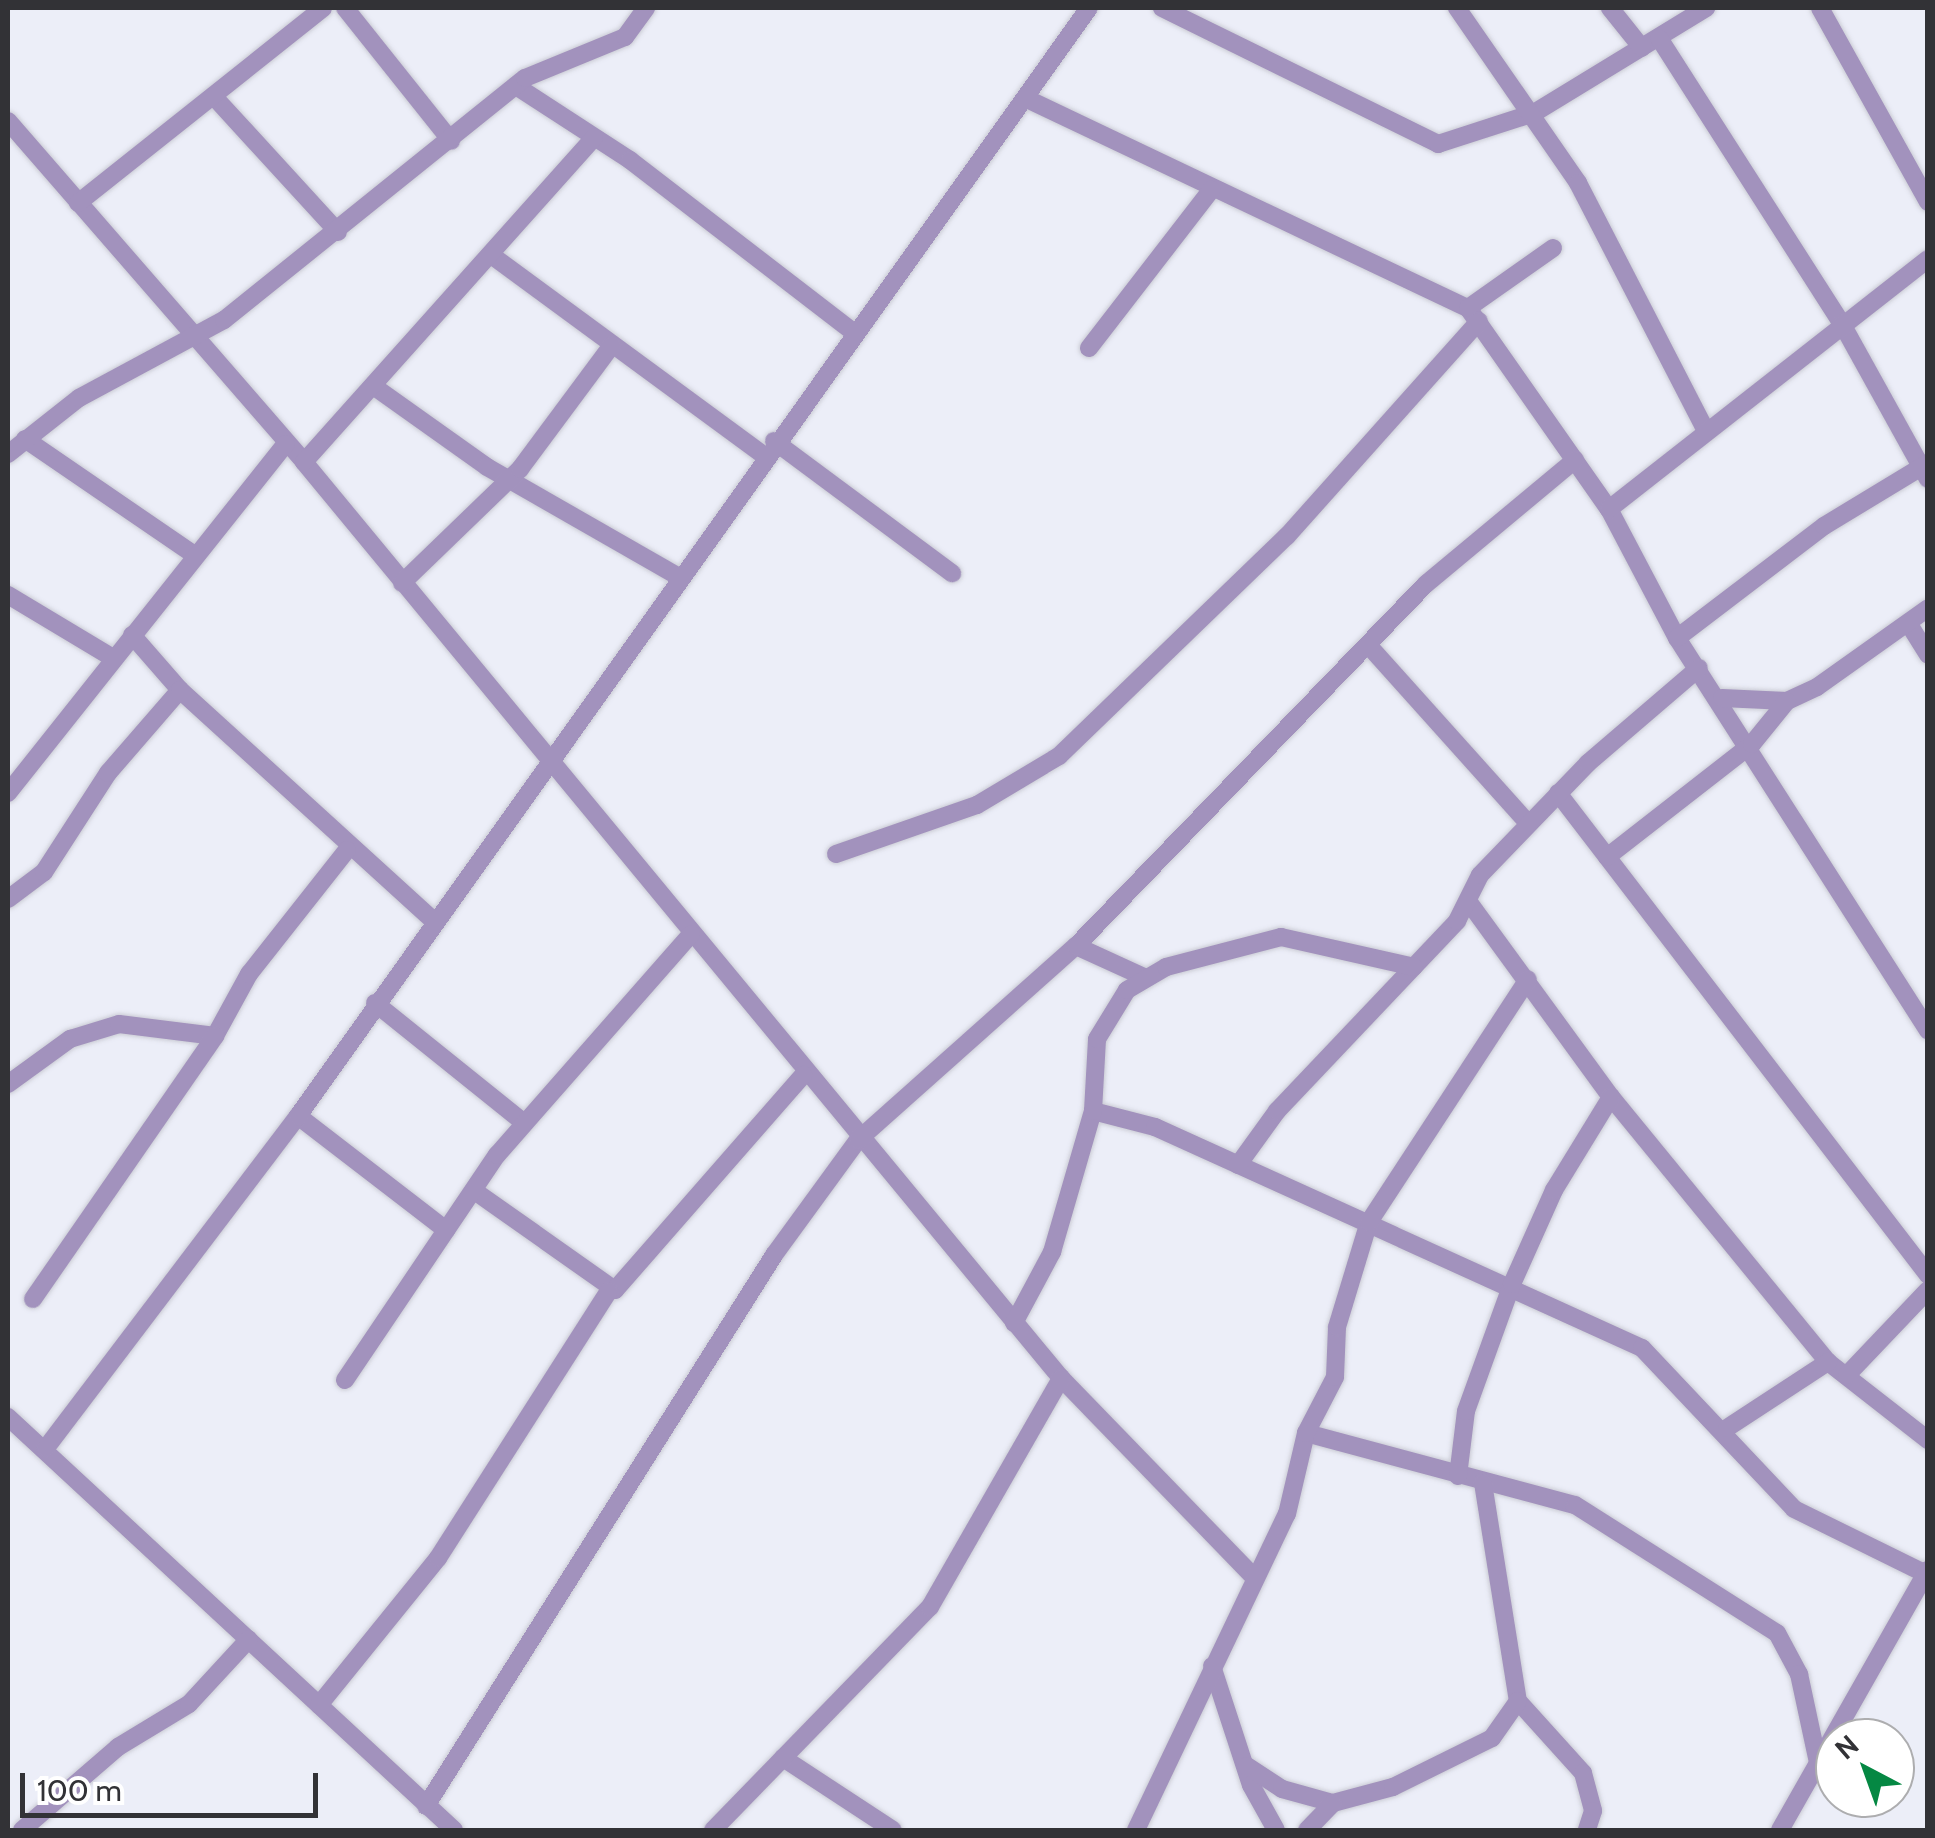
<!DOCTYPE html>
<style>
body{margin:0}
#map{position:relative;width:1935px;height:1838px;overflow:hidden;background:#eceef8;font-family:Cabin,sans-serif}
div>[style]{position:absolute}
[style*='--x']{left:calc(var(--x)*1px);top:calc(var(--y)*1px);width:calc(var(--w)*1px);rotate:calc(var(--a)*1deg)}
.roads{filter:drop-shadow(0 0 2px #cbccd5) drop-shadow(0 0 2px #cbccd5)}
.minor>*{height:18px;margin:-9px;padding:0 9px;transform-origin:9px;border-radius:9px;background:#a292bd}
span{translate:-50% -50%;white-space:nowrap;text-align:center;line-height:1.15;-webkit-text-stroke:8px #fff;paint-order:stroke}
.frame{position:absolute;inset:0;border:10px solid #323236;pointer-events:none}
.north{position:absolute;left:1815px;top:1718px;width:100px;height:100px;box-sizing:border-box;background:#fff;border:2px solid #adadaf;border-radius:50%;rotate:319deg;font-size:28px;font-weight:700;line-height:40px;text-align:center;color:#323236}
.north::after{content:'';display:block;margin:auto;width:35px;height:45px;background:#058843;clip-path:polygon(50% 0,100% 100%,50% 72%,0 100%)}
.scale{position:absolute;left:20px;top:1773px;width:298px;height:45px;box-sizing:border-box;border:5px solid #323236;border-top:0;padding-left:12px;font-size:30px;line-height:35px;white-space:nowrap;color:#323236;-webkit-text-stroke:8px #fff;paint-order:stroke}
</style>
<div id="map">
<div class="roads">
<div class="minor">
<div style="--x:345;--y:8;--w:170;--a:51.4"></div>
<div style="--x:1162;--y:8;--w:308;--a:26.2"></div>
<div style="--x:1438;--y:144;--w:101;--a:-17.9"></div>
<div style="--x:1534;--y:113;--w:202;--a:-31.4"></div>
<div style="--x:1457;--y:8;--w:213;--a:55.3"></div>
<div style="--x:1578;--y:183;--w:277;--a:62.7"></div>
<div style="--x:1610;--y:8;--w:51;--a:51.3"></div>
<div style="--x:1820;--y:8;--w:222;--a:60.9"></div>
<div style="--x:1659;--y:38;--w:340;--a:57.4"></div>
<div style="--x:1842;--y:324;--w:177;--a:61"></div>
<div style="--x:516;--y:86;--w:136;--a:33"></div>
<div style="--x:630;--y:160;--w:282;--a:37.6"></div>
<div style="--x:1025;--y:98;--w:490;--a:25.4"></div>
<div style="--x:1468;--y:308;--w:246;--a:55"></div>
<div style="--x:1609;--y:509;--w:146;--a:62.2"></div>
<div style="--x:1677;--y:638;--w:466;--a:57.4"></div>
<div style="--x:217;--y:100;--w:179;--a:47.5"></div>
<div style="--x:8;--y:121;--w:452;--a:49"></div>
<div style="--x:304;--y:462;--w:1188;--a:50.43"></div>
<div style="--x:1061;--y:1378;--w:277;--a:45.9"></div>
<div style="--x:78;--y:203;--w:313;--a:-38.5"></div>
<div style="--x:494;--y:257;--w:335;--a:36.3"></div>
<div style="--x:1468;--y:308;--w:104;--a:-35.2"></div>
<div style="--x:1089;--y:348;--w:200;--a:-52.3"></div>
<div style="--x:376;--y:388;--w:136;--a:35.4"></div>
<div style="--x:487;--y:467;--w:221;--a:29.8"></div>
<div style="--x:25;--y:439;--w:207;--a:34.4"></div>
<div style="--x:774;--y:441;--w:222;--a:36.6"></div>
<div style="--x:8;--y:454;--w:90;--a:-38.3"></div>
<div style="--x:79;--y:398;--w:165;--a:-28.3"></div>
<div style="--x:224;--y:320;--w:386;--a:-38.8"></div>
<div style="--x:525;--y:78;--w:108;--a:-22.3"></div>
<div style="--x:625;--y:37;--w:36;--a:-54"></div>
<div style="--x:304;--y:462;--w:435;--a:-48.2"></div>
<div style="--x:1609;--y:509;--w:405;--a:-38.1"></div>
<div style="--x:402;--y:583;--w:164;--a:-44"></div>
<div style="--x:520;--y:469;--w:154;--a:-53.4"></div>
<div style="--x:8;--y:595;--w:122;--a:31"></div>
<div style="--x:1910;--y:626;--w:34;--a:58"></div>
<div style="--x:132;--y:635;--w:73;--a:48.9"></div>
<div style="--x:1677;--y:638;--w:185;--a:-37.3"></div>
<div style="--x:1824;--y:526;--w:122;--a:-31.2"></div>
<div style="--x:1369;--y:646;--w:238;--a:48.1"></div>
<div style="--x:1722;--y:698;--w:65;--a:2.6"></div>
<div style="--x:1787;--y:701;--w:33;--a:-25"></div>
<div style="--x:1817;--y:687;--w:136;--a:-35.4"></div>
<div style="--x:8;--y:793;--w:446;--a:-51.5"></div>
<div style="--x:1558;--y:793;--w:608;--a:52.49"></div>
<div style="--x:836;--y:854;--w:149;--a:-19.2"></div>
<div style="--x:977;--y:805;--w:96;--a:-30.9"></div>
<div style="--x:1059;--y:756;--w:317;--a:-44"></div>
<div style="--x:1287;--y:536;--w:288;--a:-48.2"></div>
<div style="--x:1607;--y:857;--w:184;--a:-37.9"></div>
<div style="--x:1752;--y:744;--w:55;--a:-50.9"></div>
<div style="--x:8;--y:899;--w:45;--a:-36.9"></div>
<div style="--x:44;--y:872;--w:118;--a:-57.1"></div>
<div style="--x:108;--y:773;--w:110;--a:-49.1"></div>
<div style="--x:180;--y:690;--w:341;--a:42.3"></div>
<div style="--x:1468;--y:901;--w:243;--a:53.9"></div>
<div style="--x:1611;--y:1097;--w:343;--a:50.7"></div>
<div style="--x:1828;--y:1362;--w:127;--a:38"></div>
<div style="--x:1076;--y:946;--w:75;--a:24.5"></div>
<div style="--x:375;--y:1003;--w:190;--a:38.8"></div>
<div style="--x:8;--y:1084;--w:77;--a:-36"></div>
<div style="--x:70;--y:1039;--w:51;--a:-17"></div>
<div style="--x:119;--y:1024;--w:97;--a:7.1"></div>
<div style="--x:215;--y:1036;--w:71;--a:-61.3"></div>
<div style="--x:249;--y:974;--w:158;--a:-51.7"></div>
<div style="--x:1093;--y:1111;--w:64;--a:14.5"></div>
<div style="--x:1155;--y:1127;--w:535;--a:24.41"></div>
<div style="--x:1642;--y:1348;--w:221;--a:46.6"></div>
<div style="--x:1794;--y:1509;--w:147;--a:26.2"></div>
<div style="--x:298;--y:1116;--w:187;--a:37.6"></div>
<div style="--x:1238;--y:1165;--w:67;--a:-54.2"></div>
<div style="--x:1277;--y:1111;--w:262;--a:-46.5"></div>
<div style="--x:1457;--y:921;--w:51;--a:-63.4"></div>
<div style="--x:1480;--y:875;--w:156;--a:-46"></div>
<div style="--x:1588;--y:763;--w:146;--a:-40.6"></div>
<div style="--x:476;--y:1192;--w:170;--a:35.2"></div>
<div style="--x:615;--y:1290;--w:286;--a:-48.8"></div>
<div style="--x:33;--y:1299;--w:320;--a:-55.3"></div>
<div style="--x:1014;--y:1323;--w:81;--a:-61.8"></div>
<div style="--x:1052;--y:1252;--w:147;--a:-73.8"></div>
<div style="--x:1093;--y:1111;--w:72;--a:-86.8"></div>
<div style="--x:1097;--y:1039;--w:57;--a:-58.5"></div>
<div style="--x:1127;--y:990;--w:45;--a:-30.5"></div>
<div style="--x:1166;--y:967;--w:119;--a:-14.6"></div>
<div style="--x:1281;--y:937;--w:136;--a:12.7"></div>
<div style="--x:1847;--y:1375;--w:117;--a:-46.4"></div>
<div style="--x:345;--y:1380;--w:272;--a:-56"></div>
<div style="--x:497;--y:1155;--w:294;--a:-48.7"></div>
<div style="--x:8;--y:1417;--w:608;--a:42.8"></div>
<div style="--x:1727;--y:1428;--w:121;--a:-33.2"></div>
<div style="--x:1306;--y:1433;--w:278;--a:15"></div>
<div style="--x:1575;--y:1505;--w:239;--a:32.4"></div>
<div style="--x:1777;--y:1633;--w:47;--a:61.8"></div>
<div style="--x:1799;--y:1674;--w:91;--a:77.9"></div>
<div style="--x:46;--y:1448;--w:417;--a:-52.8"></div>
<div style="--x:298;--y:1116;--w:1361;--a:-54.48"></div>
<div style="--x:1458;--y:1476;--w:65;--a:-83"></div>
<div style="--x:1466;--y:1411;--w:135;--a:-70.1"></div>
<div style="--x:1512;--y:1284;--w:103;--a:-65.9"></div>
<div style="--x:1554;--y:1190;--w:109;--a:-58.5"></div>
<div style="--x:1483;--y:1483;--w:221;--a:80.9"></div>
<div style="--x:1518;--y:1701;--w:97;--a:47.9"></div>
<div style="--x:1583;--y:1773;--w:39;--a:75"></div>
<div style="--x:1593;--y:1811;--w:20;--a:108"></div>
<div style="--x:1212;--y:1666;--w:125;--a:71.9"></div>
<div style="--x:1251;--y:1785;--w:51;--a:60.9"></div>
<div style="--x:319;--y:1705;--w:189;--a:-51"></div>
<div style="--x:438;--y:1558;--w:317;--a:-57.4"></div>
<div style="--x:783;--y:1758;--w:131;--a:33.2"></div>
<div style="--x:1247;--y:1766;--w:42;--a:33.3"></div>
<div style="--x:1282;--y:1789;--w:53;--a:15.4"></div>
<div style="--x:1333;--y:1803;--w:62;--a:-14.9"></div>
<div style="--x:1393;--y:1787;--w:110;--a:-26.3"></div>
<div style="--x:1492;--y:1738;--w:45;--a:-54.9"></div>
<div style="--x:426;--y:1806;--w:652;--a:-57.72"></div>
<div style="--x:774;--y:1255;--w:142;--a:-53.9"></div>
<div style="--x:858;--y:1140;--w:292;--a:-41.7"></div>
<div style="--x:1076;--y:946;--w:504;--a:-45.97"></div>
<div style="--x:1426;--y:584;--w:194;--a:-39.8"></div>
<div style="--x:22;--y:1830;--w:127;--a:-40.8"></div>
<div style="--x:118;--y:1747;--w:83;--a:-31.2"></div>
<div style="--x:189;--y:1704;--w:88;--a:-47.3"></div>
<div style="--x:713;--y:1830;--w:311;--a:-45.8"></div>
<div style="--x:930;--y:1607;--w:264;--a:-60.2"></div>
<div style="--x:1136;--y:1830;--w:350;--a:-64.5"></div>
<div style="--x:1287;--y:1514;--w:83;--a:-76.8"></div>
<div style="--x:1306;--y:1433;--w:63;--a:-62.6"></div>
<div style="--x:1335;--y:1377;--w:50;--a:-87.7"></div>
<div style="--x:1337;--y:1327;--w:110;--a:-73.1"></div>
<div style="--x:1369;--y:1222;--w:290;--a:-56.8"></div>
<div style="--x:1307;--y:1830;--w:37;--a:-46"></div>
<div style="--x:1780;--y:1830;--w:299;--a:-60.4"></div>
</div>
</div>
<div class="frame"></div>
<div class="north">N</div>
<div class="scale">100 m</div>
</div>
